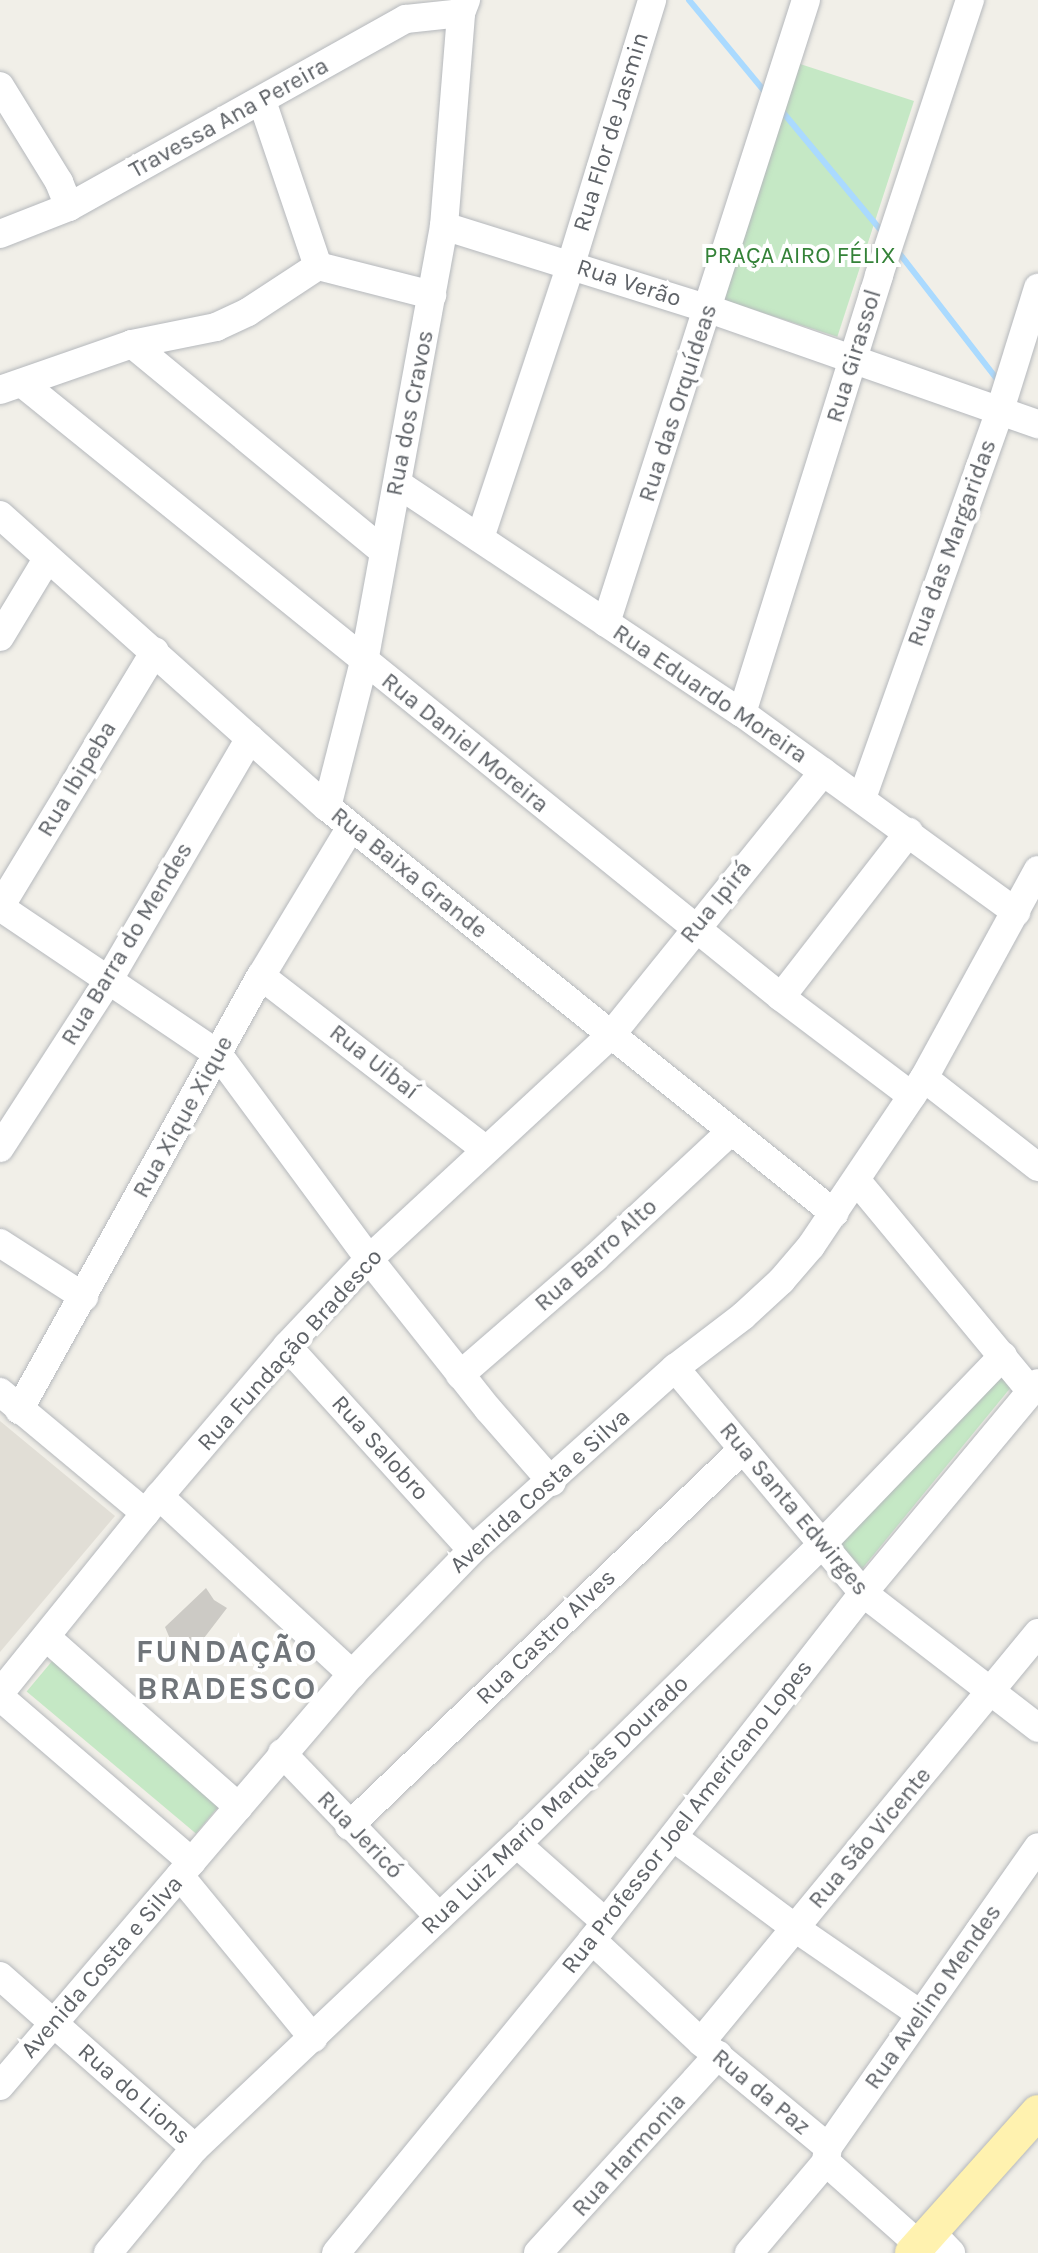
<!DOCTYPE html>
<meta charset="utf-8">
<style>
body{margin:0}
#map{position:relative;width:1038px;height:2253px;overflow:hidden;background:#f1efe8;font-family:Karla,sans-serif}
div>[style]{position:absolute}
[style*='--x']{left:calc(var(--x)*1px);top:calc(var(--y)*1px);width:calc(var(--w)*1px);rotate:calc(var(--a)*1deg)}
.education>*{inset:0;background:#e1ded6}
.green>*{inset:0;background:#c5e8c5;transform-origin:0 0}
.stream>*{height:6px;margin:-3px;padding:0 3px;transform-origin:3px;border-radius:3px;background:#aadaff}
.building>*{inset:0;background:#cccac5}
.roads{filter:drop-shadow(0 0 2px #b5b8bc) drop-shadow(0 0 2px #b5b8bc)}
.minor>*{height:28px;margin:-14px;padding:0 14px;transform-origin:14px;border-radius:14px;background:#fff}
.major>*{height:34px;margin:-17px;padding:0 17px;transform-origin:17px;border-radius:17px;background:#fff2af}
span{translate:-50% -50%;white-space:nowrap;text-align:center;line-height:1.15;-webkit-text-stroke:8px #fff;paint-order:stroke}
.street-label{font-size:24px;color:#5f6368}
.park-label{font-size:24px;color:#348238}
.district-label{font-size:32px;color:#70757a;font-weight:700;letter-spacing:2px}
</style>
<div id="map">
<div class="education">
<div style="clip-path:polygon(0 1421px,115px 1516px,0 1652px)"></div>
</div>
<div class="green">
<div style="left:797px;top:63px;width:123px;height:248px;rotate:18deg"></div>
<div style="clip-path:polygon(1002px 1374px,1012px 1386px,862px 1569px,837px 1545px)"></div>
<div style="left:53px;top:1660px;width:221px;height:41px;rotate:40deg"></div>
</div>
<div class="stream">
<div style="--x:689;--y:0;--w:121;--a:50.4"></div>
<div style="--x:781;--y:110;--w:161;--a:50.3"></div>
<div style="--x:896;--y:249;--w:168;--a:52.2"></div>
</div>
<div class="building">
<div style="clip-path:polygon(206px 1588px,214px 1600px,227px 1608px,191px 1655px,173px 1646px,165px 1627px)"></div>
</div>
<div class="roads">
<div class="minor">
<div style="--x:0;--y:86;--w:113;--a:58.4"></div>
<div style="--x:59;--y:182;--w:27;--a:68"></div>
<div style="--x:262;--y:101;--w:174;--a:71.3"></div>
<div style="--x:444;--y:226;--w:278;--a:17.4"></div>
<div style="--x:709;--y:309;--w:349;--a:19.3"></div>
<div style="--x:0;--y:234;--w:74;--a:-21.4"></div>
<div style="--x:69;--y:207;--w:386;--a:-29.2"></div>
<div style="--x:406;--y:19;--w:55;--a:-6.2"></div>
<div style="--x:132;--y:344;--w:324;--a:39.5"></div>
<div style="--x:22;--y:383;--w:976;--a:38.97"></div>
<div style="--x:781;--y:997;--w:164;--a:37.1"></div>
<div style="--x:0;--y:390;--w:140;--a:-19.2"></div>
<div style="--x:132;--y:344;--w:86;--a:-11.4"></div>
<div style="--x:216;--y:327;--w:35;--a:-25"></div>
<div style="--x:248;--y:312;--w:84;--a:-33.3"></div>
<div style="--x:318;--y:266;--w:118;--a:14.3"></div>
<div style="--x:398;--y:484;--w:413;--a:33.7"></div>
<div style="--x:742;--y:713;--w:339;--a:36"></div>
<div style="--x:0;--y:515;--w:438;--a:41.8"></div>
<div style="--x:327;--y:807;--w:650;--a:38.69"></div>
<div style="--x:480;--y:538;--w:289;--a:-71.6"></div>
<div style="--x:571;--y:264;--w:276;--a:-72.9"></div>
<div style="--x:606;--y:623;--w:654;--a:-72.2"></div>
<div style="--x:0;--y:637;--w:91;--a:-58.9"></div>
<div style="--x:742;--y:713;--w:459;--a:-72.6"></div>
<div style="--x:879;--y:275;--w:290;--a:-71.7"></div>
<div style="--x:862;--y:798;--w:412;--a:-70.4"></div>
<div style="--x:1000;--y:410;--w:128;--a:-72.7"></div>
<div style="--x:327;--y:807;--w:150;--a:-75.7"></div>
<div style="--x:364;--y:662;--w:443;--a:-79.6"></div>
<div style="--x:444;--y:226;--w:214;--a:-85.4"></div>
<div style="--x:461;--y:13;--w:14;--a:-69"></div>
<div style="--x:0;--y:907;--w:263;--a:34"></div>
<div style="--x:218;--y:1054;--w:255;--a:53.6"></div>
<div style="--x:369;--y:1259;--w:191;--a:51.6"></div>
<div style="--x:488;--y:1409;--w:97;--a:48.8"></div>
<div style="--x:0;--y:907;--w:299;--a:-58.8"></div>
<div style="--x:261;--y:976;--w:283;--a:37.7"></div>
<div style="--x:781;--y:997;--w:209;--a:-52.2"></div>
<div style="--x:924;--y:1078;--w:145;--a:38"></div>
<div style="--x:0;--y:1148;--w:199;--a:-57.1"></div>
<div style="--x:108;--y:981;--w:281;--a:-59.7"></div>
<div style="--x:857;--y:1181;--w:273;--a:50.4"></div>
<div style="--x:0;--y:1243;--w:100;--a:32.7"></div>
<div style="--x:287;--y:1346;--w:275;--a:47.8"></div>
<div style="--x:675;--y:1368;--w:293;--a:50.1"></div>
<div style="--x:863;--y:1593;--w:221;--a:37.6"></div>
<div style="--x:460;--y:1375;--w:179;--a:-40.9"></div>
<div style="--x:595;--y:1258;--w:185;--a:-43"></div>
<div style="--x:0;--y:1392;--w:189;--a:39.8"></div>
<div style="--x:19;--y:1410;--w:497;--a:-60.9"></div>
<div style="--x:261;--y:976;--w:174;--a:-58.9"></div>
<div style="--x:159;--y:1496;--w:263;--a:42.7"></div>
<div style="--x:46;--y:1637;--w:257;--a:41.4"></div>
<div style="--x:0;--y:1693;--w:231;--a:-51.1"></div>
<div style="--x:145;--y:1513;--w:219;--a:-49.6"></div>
<div style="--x:287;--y:1346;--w:120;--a:-46.7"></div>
<div style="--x:369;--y:1259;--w:330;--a:-42.8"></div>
<div style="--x:611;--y:1035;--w:338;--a:-51.1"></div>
<div style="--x:0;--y:1697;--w:253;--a:40.7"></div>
<div style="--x:282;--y:1753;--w:227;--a:46.2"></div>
<div style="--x:349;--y:1826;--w:545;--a:-43.74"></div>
<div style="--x:673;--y:1837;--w:152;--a:36.7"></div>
<div style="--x:795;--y:1928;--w:152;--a:34.5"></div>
<div style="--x:517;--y:1844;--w:116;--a:41.5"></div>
<div style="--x:180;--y:1876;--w:210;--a:50.6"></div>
<div style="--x:592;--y:1940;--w:149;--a:43.1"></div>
<div style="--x:701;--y:2042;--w:165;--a:39.6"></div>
<div style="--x:828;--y:2147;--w:15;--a:98"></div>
<div style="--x:826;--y:2162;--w:125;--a:41.7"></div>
<div style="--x:0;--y:1976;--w:260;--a:41.4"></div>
<div style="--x:701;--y:2042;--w:530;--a:-50.51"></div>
<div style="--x:0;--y:2086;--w:542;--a:-49.49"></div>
<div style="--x:352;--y:1674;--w:173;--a:-45.9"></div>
<div style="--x:472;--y:1550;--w:273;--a:-41.9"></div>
<div style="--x:675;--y:1368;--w:86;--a:-37.4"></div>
<div style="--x:743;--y:1316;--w:52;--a:-42.6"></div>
<div style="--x:781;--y:1281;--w:46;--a:-49.4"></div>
<div style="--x:811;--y:1246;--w:202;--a:-56.1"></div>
<div style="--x:924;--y:1078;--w:237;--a:-61.3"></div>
<div style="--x:828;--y:2147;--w:366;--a:-55"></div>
<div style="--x:931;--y:2232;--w:29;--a:46"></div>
<div style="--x:108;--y:2253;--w:136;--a:-50.4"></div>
<div style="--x:195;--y:2148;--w:443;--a:-43.4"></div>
<div style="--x:517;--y:1844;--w:425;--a:-44.5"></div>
<div style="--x:820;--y:1546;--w:264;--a:-46.1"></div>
<div style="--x:336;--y:2253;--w:404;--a:-50.7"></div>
<div style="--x:592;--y:1940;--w:440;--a:-52"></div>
<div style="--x:863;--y:1593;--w:273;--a:-50.2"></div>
<div style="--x:538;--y:2253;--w:268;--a:-47.7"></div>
<div style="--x:749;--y:2253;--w:119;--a:-49.8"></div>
</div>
<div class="major">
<div style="--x:912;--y:2253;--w:189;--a:-48.2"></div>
</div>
</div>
<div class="street-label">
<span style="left:229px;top:118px;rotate:-29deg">Travessa Ana Pereira</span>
<span style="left:611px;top:132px;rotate:-73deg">Rua Flor de Jasmin</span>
<span style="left:629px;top:283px;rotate:18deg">Rua Verão</span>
<span style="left:854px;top:356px;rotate:-73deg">Rua Girassol</span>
<span style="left:678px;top:403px;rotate:-72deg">Rua das Orquídeas</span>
<span style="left:410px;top:413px;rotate:-79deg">Rua dos Cravos</span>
<span style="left:952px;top:543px;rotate:-70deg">Rua das Margaridas</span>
<span style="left:710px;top:694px;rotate:34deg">Rua Eduardo Moreira</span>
<span style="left:465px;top:743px;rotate:39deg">Rua Daniel Moreira</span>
<span style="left:77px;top:779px;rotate:-59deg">Rua Ibipeba</span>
<span style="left:409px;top:873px;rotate:39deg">Rua Baixa Grande</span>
<span style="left:716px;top:902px;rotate:-51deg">Rua Ipirá</span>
<span style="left:127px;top:944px;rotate:-59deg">Rua Barra do Mendes</span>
<span style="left:374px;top:1062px;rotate:38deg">Rua Uibaí</span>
<span style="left:183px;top:1117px;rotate:-61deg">Rua Xique Xique</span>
<span style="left:596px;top:1255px;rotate:-42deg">Rua Barro Alto</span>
<span style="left:290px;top:1350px;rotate:-48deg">Rua Fundação Bradesco</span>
<span style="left:380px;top:1448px;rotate:48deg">Rua Salobro</span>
<span style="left:540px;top:1491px;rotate:-42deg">Avenida Costa e Silva</span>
<span style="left:794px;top:1509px;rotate:50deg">Rua Santa Edwirges</span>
<span style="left:546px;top:1637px;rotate:-44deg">Rua Castro Alves</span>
<span style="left:555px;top:1805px;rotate:-44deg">Rua Luiz Mario Marquês Dourado</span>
<span style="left:687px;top:1817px;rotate:-52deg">Rua Professor Joel Americano Lopes</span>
<span style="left:360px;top:1835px;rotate:46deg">Rua Jericó</span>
<span style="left:870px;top:1838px;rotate:-50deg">Rua São Vicente</span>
<span style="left:102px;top:1967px;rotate:-49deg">Avenida Costa e Silva</span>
<span style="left:933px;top:1997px;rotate:-55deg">Rua Avelino Mendes</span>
<span style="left:761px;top:2092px;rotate:40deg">Rua da Paz</span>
<span style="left:134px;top:2094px;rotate:41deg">Rua do Lions</span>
<span style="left:629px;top:2155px;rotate:-48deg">Rua Harmonia</span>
</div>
<div class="park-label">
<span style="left:800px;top:256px">PRAÇA AIRO FÉLIX</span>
</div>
<div class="district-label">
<span style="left:227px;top:1671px">FUNDAÇÃO<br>BRADESCO</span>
</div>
</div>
